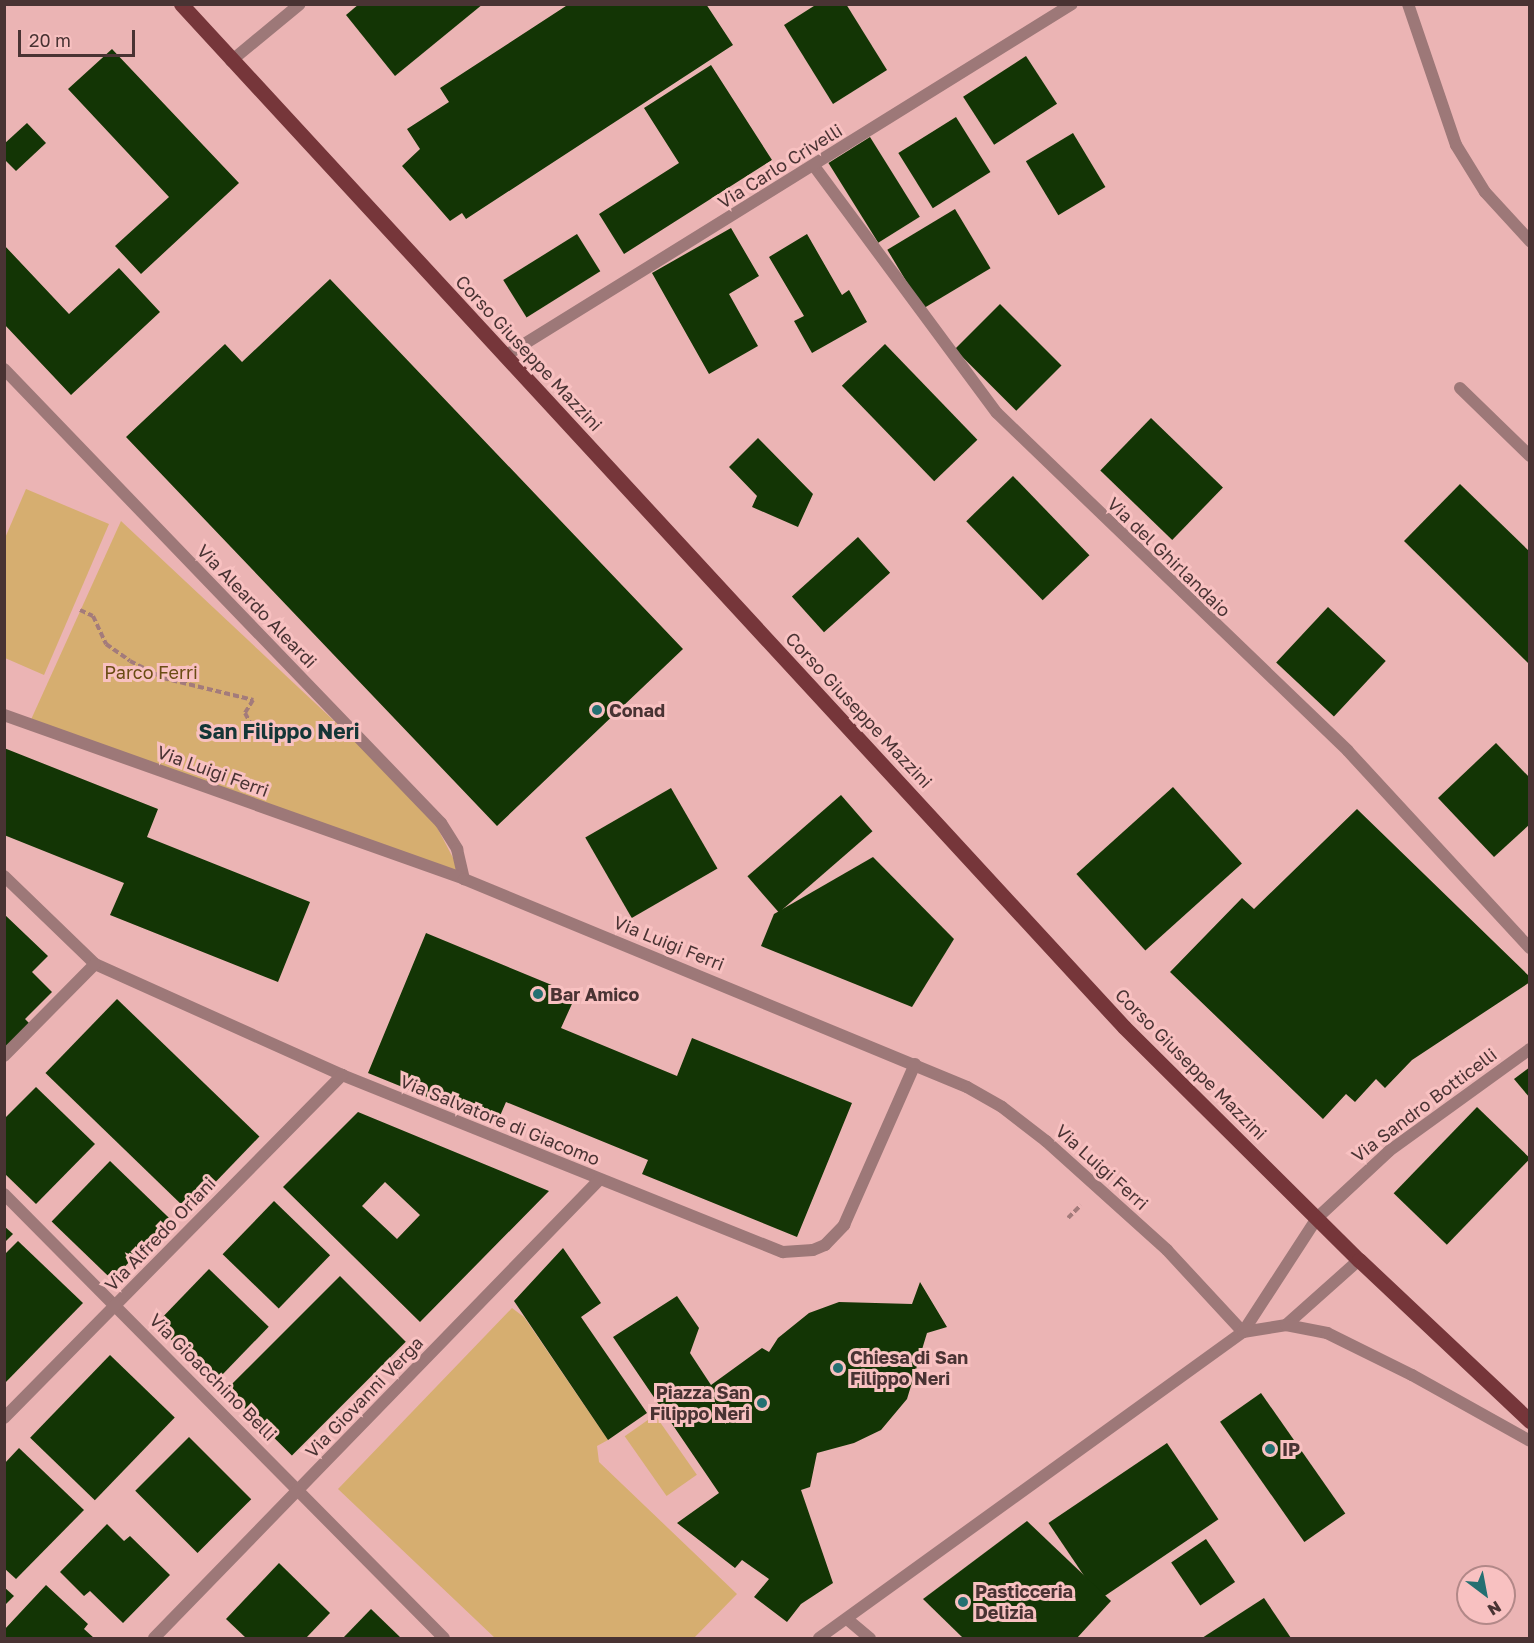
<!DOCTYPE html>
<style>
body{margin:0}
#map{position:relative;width:1534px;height:1643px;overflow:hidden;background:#ebb4b4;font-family:"Golos Text",sans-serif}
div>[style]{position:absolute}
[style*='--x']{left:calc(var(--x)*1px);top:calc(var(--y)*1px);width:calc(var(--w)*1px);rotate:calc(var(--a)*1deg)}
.green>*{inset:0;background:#d6ae70;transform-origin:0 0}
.building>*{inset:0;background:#133505;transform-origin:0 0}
.path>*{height:4px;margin-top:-2px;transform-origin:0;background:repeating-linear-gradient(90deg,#a37b7b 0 6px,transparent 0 9px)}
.minor>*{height:12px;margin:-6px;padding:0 6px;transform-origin:6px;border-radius:6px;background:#9d7878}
.tertiary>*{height:12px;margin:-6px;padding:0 6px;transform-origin:6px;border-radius:6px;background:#9d7878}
.primary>*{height:15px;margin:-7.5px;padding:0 7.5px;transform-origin:7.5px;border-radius:7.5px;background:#76363a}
.dots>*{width:16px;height:16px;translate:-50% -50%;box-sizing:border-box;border:3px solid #f8c1c1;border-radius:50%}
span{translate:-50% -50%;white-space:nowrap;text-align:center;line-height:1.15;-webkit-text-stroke:6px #f8c1c1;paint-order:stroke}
.street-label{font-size:18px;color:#493333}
.park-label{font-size:18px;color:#6a4c14}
.poi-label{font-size:18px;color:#493333;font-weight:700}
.left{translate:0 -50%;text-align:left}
.right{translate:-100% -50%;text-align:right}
.quarter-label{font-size:21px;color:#133637;font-weight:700}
.frame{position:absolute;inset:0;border:6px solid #493333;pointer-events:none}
.north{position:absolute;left:1456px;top:1565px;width:60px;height:60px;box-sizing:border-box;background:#f8c1c1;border:2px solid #b28888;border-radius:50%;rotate:148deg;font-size:16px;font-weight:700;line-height:24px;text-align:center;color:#493333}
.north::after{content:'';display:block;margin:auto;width:21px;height:27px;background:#247072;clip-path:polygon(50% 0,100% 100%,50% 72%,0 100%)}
.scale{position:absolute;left:18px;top:30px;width:117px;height:27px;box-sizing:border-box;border:3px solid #493333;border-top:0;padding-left:8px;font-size:18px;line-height:21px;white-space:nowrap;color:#493333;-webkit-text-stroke:4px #f8c1c1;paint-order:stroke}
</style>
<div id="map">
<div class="green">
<div style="clip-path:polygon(26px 489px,109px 524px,44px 675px,5px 658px,5px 538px)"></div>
<div style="clip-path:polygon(121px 521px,427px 808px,464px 879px,29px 724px)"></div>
<div style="clip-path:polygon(512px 1308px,524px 1317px,608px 1440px,597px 1446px,599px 1462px,737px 1594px,694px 1638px,495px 1638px,338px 1489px)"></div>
<div style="left:655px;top:1415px;width:73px;height:37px;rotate:55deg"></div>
</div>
<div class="building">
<div style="clip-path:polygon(359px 4px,483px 4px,395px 76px,346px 15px)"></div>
<div style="clip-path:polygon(569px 4px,706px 4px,733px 45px,466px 219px,462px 213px,450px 221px,402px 166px,420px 149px,407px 129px,449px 102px,440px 88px)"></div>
<div style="clip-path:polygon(817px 4px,846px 4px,887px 70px,833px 104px,784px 25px)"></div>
<div style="clip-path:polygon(112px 49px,239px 183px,141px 274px,115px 246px,169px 197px,68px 89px)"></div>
<div style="left:1026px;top:56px;width:57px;height:75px;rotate:57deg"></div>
<div style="clip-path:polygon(711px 65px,772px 160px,624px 254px,599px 214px,679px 163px,644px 108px)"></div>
<div style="left:956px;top:117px;width:65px;height:68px;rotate:58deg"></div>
<div style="clip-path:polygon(27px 123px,46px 143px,16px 171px,4px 159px,4px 144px)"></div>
<div style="left:1073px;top:133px;width:63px;height:55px;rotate:59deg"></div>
<div style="left:870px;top:137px;width:94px;height:49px;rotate:58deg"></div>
<div style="left:955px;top:209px;width:69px;height:79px;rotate:59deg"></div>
<div style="clip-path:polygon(731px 228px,759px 276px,729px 294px,758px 346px,709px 374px,652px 273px)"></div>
<div style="left:577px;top:234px;width:44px;height:87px;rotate:58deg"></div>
<div style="clip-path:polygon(807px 234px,842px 295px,849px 290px,867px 322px,812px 353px,794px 321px,804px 316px,769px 257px)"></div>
<div style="clip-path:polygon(4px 245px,69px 314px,119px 268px,160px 312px,71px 395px,4px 324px)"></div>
<div style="clip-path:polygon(330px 279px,683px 649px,497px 826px,126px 437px,225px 344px,242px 362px)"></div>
<div style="left:1000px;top:304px;width:87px;height:64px;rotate:45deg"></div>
<div style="left:885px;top:344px;width:133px;height:60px;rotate:46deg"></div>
<div style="left:1151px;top:418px;width:100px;height:73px;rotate:44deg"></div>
<div style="clip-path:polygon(758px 438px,813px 494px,798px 527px,752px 507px,757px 496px,729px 467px)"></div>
<div style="left:1013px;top:476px;width:110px;height:65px;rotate:46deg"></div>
<div style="clip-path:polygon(1460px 484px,1530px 552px,1530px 665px,1404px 541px)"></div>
<div style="left:858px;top:537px;width:48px;height:89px;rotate:48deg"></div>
<div style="left:1328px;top:607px;width:79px;height:76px;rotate:43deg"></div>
<div style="clip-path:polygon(1496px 743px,1530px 778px,1530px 824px,1494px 857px,1438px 798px)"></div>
<div style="clip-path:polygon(4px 748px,158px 809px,147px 837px,310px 902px,278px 982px,110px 915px,124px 883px,4px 835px)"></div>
<div style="left:1173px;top:787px;width:103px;height:130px;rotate:48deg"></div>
<div style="left:671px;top:788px;width:93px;height:99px;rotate:60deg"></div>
<div style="left:841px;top:795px;width:48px;height:124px;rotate:49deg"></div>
<div style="clip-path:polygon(1357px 809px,1530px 977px,1530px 982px,1412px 1060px,1385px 1088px,1376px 1079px,1355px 1102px,1346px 1094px,1323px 1119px,1170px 972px,1242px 898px,1254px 909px)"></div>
<div style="clip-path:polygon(873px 857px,954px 939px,912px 1007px,761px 946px,774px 914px)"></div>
<div style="clip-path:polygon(4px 914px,48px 956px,32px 972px,52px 992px,25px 1019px,32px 1026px,4px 1054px)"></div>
<div style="clip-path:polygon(426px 933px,576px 995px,561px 1028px,677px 1076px,692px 1038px,852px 1103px,797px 1237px,642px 1174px,648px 1160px,506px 1102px,496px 1125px,368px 1073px)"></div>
<div style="left:117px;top:999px;width:198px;height:103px;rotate:44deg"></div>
<div style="clip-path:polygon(1530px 1067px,1530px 1098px,1514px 1079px)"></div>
<div style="clip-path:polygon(36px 1087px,95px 1144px,36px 1204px,4px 1173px,4px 1119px)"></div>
<div style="left:1477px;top:1107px;width:74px;height:120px;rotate:44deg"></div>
<div style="clip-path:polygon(evenodd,358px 1112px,549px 1191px,420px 1322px,283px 1187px,358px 1112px,385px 1182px,420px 1215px,397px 1239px,362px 1206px,385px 1182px)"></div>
<div style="left:110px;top:1161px;width:84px;height:84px;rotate:44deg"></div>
<div style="left:274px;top:1201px;width:78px;height:74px;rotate:44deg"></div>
<div style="clip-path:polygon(4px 1226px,13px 1234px,4px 1243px)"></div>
<div style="clip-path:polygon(18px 1241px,83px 1303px,4px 1384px,4px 1255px)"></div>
<div style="clip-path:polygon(563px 1248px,601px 1303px,581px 1317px,647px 1413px,608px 1440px,514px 1301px)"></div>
<div style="left:209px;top:1269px;width:83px;height:77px;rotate:44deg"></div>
<div style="left:340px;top:1276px;width:93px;height:161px;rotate:45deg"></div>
<div style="clip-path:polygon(920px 1282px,947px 1327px,927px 1333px,907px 1399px,881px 1430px,854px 1443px,817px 1453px,810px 1487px,801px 1490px,833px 1583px,801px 1604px,787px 1622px,754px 1597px,769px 1579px,742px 1560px,735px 1568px,677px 1523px,719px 1493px,613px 1337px,677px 1296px,699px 1328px,690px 1353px,711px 1385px,762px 1348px,769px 1352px,778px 1338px,809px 1313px,839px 1302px,912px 1304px)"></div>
<div style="left:110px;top:1355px;width:90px;height:115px;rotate:44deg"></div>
<div style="left:1261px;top:1393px;width:147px;height:50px;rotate:55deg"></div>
<div style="left:189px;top:1437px;width:88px;height:76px;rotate:45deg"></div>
<div style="left:1167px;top:1443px;width:92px;height:143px;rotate:56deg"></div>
<div style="clip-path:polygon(19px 1448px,84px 1510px,16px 1579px,4px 1568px,4px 1464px)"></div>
<div style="clip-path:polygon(1027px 1521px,1111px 1601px,1077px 1638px,963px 1638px,923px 1599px)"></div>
<div style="clip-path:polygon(107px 1524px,124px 1541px,130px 1536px,170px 1575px,123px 1623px,90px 1591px,84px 1596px,60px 1572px)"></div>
<div style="left:1206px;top:1539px;width:52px;height:42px;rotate:56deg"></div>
<div style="clip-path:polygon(279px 1563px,330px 1613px,306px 1638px,246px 1638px,226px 1619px)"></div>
<div style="clip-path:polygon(46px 1585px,88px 1624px,84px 1629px,94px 1638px,4px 1638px,4px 1630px)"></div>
<div style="clip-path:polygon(4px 1587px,14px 1596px,4px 1606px)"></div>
<div style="clip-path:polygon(1264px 1598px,1291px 1638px,1202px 1638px)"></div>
<div style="clip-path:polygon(371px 1609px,401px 1638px,343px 1638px)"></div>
</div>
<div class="path">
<div style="--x:80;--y:610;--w:14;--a:25"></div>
<div style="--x:93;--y:616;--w:31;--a:65"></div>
<div style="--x:106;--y:644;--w:29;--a:35"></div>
<div style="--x:130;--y:661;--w:37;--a:27"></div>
<div style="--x:163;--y:678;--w:93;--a:13.7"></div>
<div style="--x:253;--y:700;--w:15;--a:122"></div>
<div style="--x:245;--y:713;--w:17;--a:62"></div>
<div style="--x:253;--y:728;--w:19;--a:36"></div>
<div style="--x:268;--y:739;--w:32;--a:-4"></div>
<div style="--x:300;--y:737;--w:16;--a:-40"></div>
<div style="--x:1068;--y:1218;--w:18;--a:-45"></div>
</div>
<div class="minor">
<div style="--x:1408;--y:4;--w:149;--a:71.2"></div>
<div style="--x:1456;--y:145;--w:55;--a:58.3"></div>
<div style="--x:1485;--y:192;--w:67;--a:47.4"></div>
<div style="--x:231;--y:61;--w:89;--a:-39.6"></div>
<div style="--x:814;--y:166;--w:307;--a:53.5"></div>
<div style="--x:997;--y:413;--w:487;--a:43.9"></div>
<div style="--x:1348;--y:751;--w:268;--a:47.3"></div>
<div style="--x:505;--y:356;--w:667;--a:-31.83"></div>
<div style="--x:4;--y:369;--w:630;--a:46.09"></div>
<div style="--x:441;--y:823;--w:31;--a:58"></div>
<div style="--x:457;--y:849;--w:31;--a:77"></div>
<div style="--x:1460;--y:388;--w:98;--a:44.2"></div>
<div style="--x:4;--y:715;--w:488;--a:19.6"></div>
<div style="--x:464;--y:879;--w:544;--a:22.47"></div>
<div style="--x:967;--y:1087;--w:40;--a:29.7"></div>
<div style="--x:1002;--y:1107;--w:56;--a:37.7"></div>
<div style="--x:1046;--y:1141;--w:163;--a:42"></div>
<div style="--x:1167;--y:1250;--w:112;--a:47.2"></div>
<div style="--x:4;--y:876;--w:127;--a:44"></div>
<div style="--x:95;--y:964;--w:271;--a:24.2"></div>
<div style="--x:342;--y:1075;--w:475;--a:21.9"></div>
<div style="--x:783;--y:1252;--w:30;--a:-4"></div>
<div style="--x:813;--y:1250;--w:13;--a:-23"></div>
<div style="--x:825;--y:1245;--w:28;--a:-46"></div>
<div style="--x:844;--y:1225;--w:176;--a:-66.2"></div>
<div style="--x:4;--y:1056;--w:129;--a:-45.3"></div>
<div style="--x:4;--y:1194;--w:625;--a:45.26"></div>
<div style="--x:1317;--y:1218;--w:98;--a:-42.9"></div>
<div style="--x:1389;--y:1151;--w:174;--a:-35.9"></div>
<div style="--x:4;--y:1418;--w:482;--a:-45.4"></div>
<div style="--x:847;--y:1619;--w:30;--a:40"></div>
<div style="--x:154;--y:1638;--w:639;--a:-45.82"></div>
</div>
<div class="tertiary">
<div style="--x:1286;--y:1325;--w:98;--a:-41.7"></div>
<div style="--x:1243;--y:1332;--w:44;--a:-9.2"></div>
<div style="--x:1286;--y:1325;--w:42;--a:11"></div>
<div style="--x:1327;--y:1333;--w:95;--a:26.3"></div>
<div style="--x:1412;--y:1375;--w:135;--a:29.2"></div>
<div style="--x:819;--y:1638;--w:523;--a:-35.82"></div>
<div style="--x:1243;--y:1332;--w:136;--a:-57"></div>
</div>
<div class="primary">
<div style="--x:181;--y:4;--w:1391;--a:47.33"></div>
<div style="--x:1124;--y:1027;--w:331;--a:44.8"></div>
<div style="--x:1359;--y:1260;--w:235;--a:43.3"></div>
</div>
<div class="dots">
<div style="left:597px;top:710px;background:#247072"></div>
<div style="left:538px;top:994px;background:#247072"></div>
<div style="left:838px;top:1368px;background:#247072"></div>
<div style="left:762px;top:1403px;background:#247072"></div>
<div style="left:1270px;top:1449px;background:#247072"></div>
<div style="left:963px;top:1602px;background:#247072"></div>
</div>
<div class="street-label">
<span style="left:780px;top:166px;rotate:-32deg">Via Carlo Crivelli</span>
<span style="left:529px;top:353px;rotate:47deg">Corso Giuseppe Mazzini</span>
<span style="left:1169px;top:557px;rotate:44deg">Via del Ghirlandaio</span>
<span style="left:257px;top:606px;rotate:46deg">Via Aleardo Aleardi</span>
<span style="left:859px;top:710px;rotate:47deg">Corso Giuseppe Mazzini</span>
<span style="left:213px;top:771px;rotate:20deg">Via Luigi Ferri</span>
<span style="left:669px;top:943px;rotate:22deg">Via Luigi Ferri</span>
<span style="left:1191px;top:1064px;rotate:45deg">Corso Giuseppe Mazzini</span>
<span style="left:1424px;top:1105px;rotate:-37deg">Via Sandro Botticelli</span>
<span style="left:500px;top:1120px;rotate:22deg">Via Salvatore di Giacomo</span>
<span style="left:1102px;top:1167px;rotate:42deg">Via Luigi Ferri</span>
<span style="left:160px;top:1234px;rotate:-46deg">Via Alfredo Oriani</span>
<span style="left:213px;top:1377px;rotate:45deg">Via Gioacchino Belli</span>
<span style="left:364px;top:1397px;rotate:-46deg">Via Giovanni Verga</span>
</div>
<div class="park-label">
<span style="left:151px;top:672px">Parco Ferri</span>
</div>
<div class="poi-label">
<span class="left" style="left:609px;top:710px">Conad</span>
<span class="left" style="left:550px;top:994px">Bar Amico</span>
<span class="left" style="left:850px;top:1368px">Chiesa di San<br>Filippo Neri</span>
<span class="right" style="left:750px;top:1403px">Piazza San<br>Filippo Neri</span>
<span class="left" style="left:1282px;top:1449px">IP</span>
<span class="left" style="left:975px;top:1602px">Pasticceria<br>Delizia</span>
</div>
<div class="quarter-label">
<span style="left:279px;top:731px">San Filippo Neri</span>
</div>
<div class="frame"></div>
<div class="north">N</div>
<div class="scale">20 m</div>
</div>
